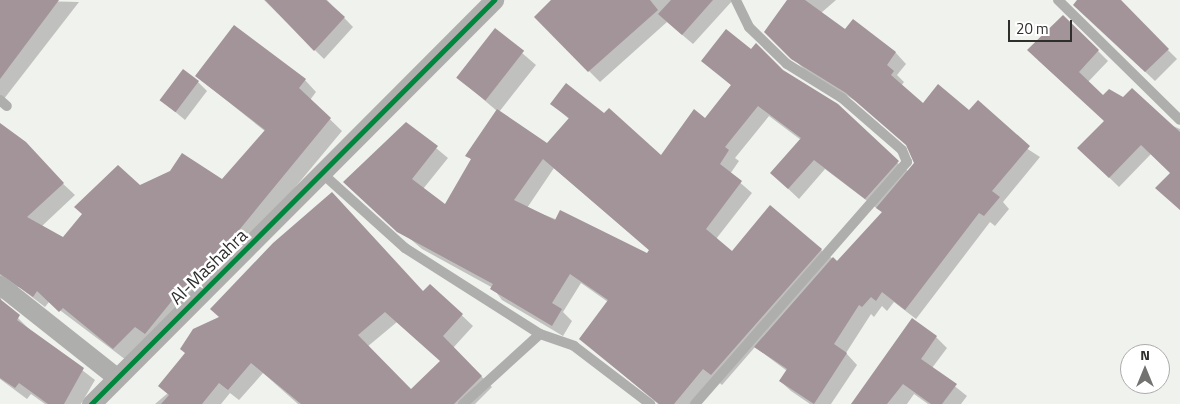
<!DOCTYPE html>
<style>
body{margin:0}
#map{position:relative;width:1180px;height:404px;overflow:hidden;background:#f0f2ee;font-family:"Titillium Web",sans-serif}
div>[style]{position:absolute}
[style*='--x']{left:calc(var(--x)*1px);top:calc(var(--y)*1px);width:calc(var(--w)*1px);rotate:calc(var(--a)*1deg)}
.shadow>*{inset:0;background:#0003}
.building>*{inset:0;background:#a29499;transform-origin:0 0}
.lane>*{height:10px;margin:-5px;padding:0 5px;transform-origin:5px;border-radius:5px;background:#aeaead}
.street>*{height:19px;margin:-9.5px;padding:0 9.5px;transform-origin:9.5px;border-radius:9.5px;background:#aeaead}
.cycleway>*{height:5px;margin:-2.5px;padding:0 2.5px;transform-origin:2.5px;border-radius:2.5px;background:#00873e}
span{translate:-50% -50%;white-space:nowrap;text-align:center;line-height:1.15;-webkit-text-stroke:5px #fff;paint-order:stroke}
.street-label{font-size:18px;color:#2e2f2d}
.north{position:absolute;left:1120px;top:344px;width:50px;height:50px;box-sizing:border-box;background:#fff;border:1px solid #abacab;border-radius:50%;rotate:0deg;font-size:14px;font-weight:700;line-height:20px;text-align:center;color:#2e2f2d}
.north::after{content:'';display:block;margin:auto;width:18px;height:22px;background:#727371;clip-path:polygon(50% 0,100% 100%,50% 72%,0 100%)}
.scale{position:absolute;left:1008px;top:20px;width:64px;height:22px;box-sizing:border-box;border:2px solid #2e2f2d;border-top:0;padding-left:6px;font-size:15px;line-height:18px;white-space:nowrap;color:#2e2f2d;-webkit-text-stroke:4px #fff;paint-order:stroke}
</style>
<div id="map">
<div class="shadow">
<div style="clip-path:polygon(0 0,79px 2px,0 104px)"></div>
<div style="clip-path:polygon(264px 0,327px 0,353px 27px,324px 59px)"></div>
<div style="clip-path:polygon(553px 0,733px 0,693px 44px,667px 22px,600px 82px,535px 17px)"></div>
<div style="clip-path:polygon(evenodd,789px 0,836px 0,821px 13px,846px 31px,854px 21px,896px 53px,906px 64px,897px 75px,904px 82px,901px 86px,923px 104px,969px 111px,1040px 157px,1003px 202px,1009px 209px,995px 226px,990px 222px,916px 319px,894px 302px,887px 311px,882px 306px,874px 317px,871px 314px,846px 353px,857px 365px,831px 404px,810px 404px,791px 391px,780px 381px,787px 371px,755px 347px,722px 385px,714px 378px,693px 404px,658px 404px,580px 338px,608px 302px,581px 283px,563px 312px,572px 321px,563px 336px,502px 300px,493px 288px,422px 249px,344px 182px,406px 123px,448px 158px,423px 189px,445px 206px,472px 160px,467px 155px,497px 111px,457px 77px,495px 30px,536px 65px,499px 112px,547px 144px,569px 119px,552px 104px,661px 156px,705px 119px,732px 86px,703px 60px,752px 51px,908px 171px,915px 163px,909px 146px,859px 103px,804px 69px,765px 32px,789px 0,769px 116px,801px 140px,782px 183px,799px 199px,825px 169px,883px 213px,837px 262px,821px 250px,732px 253px,716px 239px,752px 193px,730px 174px,739px 161px,735px 158px,769px 116px,789px 0,554px 168px,650px 251px,647px 255px,527px 208px,554px 168px)"></div>
<div style="clip-path:polygon(1079px 0,1118px 0,1177px 59px,1155px 81px,1084px 14px)"></div>
<div style="clip-path:polygon(1063px 16px,1108px 61px,1088px 82px,1103px 97px,1180px 129px,1180px 210px,1171px 173px,1151px 154px,1119px 187px,1079px 148px,1105px 121px,1038px 60px)"></div>
<div style="clip-path:polygon(196px 76px,305px 80px,316px 92px,310px 100px,342px 131px,238px 256px,126px 360px,49px 302px,45px 307px,19px 287px,3px 289px,1px 301px,30px 330px,95px 380px,81px 404px,45px 404px,31px 394px,27px 399px,0 379px,0 125px,75px 195px,42px 226px,64px 239px,140px 187px,222px 180px,266px 132px)"></div>
<div style="clip-path:polygon(198px 82px,207px 91px,185px 120px,161px 100px)"></div>
<div style="clip-path:polygon(evenodd,430px 285px,473px 326px,453px 348px,492px 387px,475px 404px,298px 404px,263px 373px,239px 400px,230px 393px,221px 404px,155px 404px,168px 393px,424px 292px,430px 285px,397px 322px,441px 361px,411px 390px,367px 347px,397px 322px)"></div>
<div style="clip-path:polygon(936px 337px,947px 348px,932px 368px,967px 396px,961px 404px,928px 404px,914px 394px,907px 404px,851px 404px)"></div>
</div>
<div class="building">
<div style="clip-path:polygon(0 0,59px 0,0 79px)"></div>
<div style="clip-path:polygon(265px 0,326px 0,345px 17px,314px 51px)"></div>
<div style="clip-path:polygon(551px 0,650px 0,658px 10px,588px 72px,534px 17px)"></div>
<div style="clip-path:polygon(671px 0,713px 0,682px 35px,658px 14px)"></div>
<div style="clip-path:polygon(787px 0,805px 0,845px 29px,853px 19px,896px 52px,887px 65px,894px 71px,891px 75px,923px 103px,938px 84px,969px 110px,978px 100px,1030px 146px,992px 191px,1000px 197px,984px 216px,979px 213px,905px 310px,882px 292px,876px 301px,871px 297px,862px 307px,859px 305px,834px 344px,847px 353px,814px 404px,779px 381px,787px 369px,754px 347px,833px 257px,837px 261px,882px 212px,876px 208px,914px 163px,906px 145px,846px 93px,791px 59px,764px 32px)"></div>
<div style="clip-path:polygon(1077px 0,1121px 0,1169px 49px,1145px 72px,1073px 5px)"></div>
<div style="clip-path:polygon(1063px 15px,1099px 50px,1079px 72px,1103px 95px,1109px 89px,1123px 97px,1132px 88px,1180px 132px,1180px 210px,1155px 188px,1170px 173px,1141px 145px,1109px 178px,1077px 148px,1104px 121px,1027px 50px)"></div>
<div style="clip-path:polygon(234px 25px,306px 79px,299px 88px,331px 118px,226px 246px,223px 243px,205px 274px,188px 290px,184px 286px,145px 334px,135px 327px,113px 349px,63px 308px,59px 312px,37px 291px,33px 297px,0 274px,0 123px,26px 142px,64px 183px,27px 217px,63px 237px,82px 214px,74px 207px,118px 165px,140px 185px,170px 171px,182px 153px,222px 179px,265px 130px,195px 76px)"></div>
<div style="left:495px;top:28px;width:37px;height:63px;rotate:38deg"></div>
<div style="clip-path:polygon(evenodd,726px 29px,751px 49px,756px 43px,783px 70px,838px 104px,899px 161px,865px 199px,814px 160px,788px 189px,770px 173px,801px 138px,758px 106px,725px 147px,729px 150px,720px 164px,742px 181px,706px 229px,732px 251px,770px 205px,822px 249px,711px 375px,703px 369px,674px 404px,659px 404px,579px 339px,608px 300px,570px 274px,552px 303px,562px 309px,552px 326px,490px 289px,493px 284px,397px 232px,343px 182px,406px 122px,438px 146px,412px 179px,445px 204px,471px 159px,465px 156px,497px 109px,547px 143px,569px 118px,550px 104px,566px 83px,604px 113px,609px 108px,661px 155px,694px 109px,705px 118px,731px 85px,701px 61px,726px 29px,543px 159px,649px 250px,647px 253px,560px 210px,555px 220px,514px 200px,543px 159px)"></div>
<div style="left:183px;top:69px;width:20px;height:39px;rotate:37deg"></div>
<div style="clip-path:polygon(evenodd,332px 192px,423px 291px,430px 284px,463px 314px,443px 336px,482px 376px,454px 404px,301px 404px,251px 363px,228px 390px,219px 383px,202px 404px,161px 404px,169px 395px,158px 386px,185px 353px,180px 349px,193px 329px,219px 317px,210px 309px,273px 243px,332px 192px,385px 312px,440px 361px,411px 389px,358px 335px,385px 312px)"></div>
<div style="clip-path:polygon(0 299px,20px 315px,17px 320px,84px 368px,64px 404px,48px 404px,19px 383px,15px 388px,0 378px)"></div>
<div style="clip-path:polygon(912px 318px,937px 336px,921px 359px,957px 384px,942px 404px,931px 404px,903px 384px,887px 404px,851px 404px)"></div>
</div>
<div class="lane">
<div style="--x:1058;--y:0;--w:171;--a:44.5"></div>
<div style="--x:0;--y:100;--w:9;--a:41"></div>
<div style="--x:324;--y:175;--w:109;--a:42"></div>
<div style="--x:405;--y:248;--w:160;--a:32.5"></div>
<div style="--x:540;--y:334;--w:36;--a:19"></div>
<div style="--x:574;--y:346;--w:96;--a:37.3"></div>
<div style="--x:463;--y:404;--w:104;--a:-42.3"></div>
<div style="--x:695;--y:404;--w:322;--a:-48.8"></div>
<div style="--x:907;--y:162;--w:13;--a:-113"></div>
<div style="--x:902;--y:150;--w:79;--a:-139.1"></div>
<div style="--x:842;--y:98;--w:65;--a:-148.3"></div>
<div style="--x:787;--y:64;--w:53;--a:-135.8"></div>
<div style="--x:749;--y:27;--w:30;--a:-116"></div>
</div>
<div class="street">
<div style="--x:0;--y:285;--w:147;--a:38.4"></div>
<div style="--x:91;--y:404;--w:571;--a:-45.07"></div>
</div>
<div class="cycleway">
<div style="--x:91;--y:404;--w:571;--a:-45.07"></div>
</div>
<div class="street-label">
<span style="left:209px;top:267px;rotate:-44deg">Al-Mashahra</span>
</div>
<div class="north">N</div>
<div class="scale">20 m</div>
</div>
